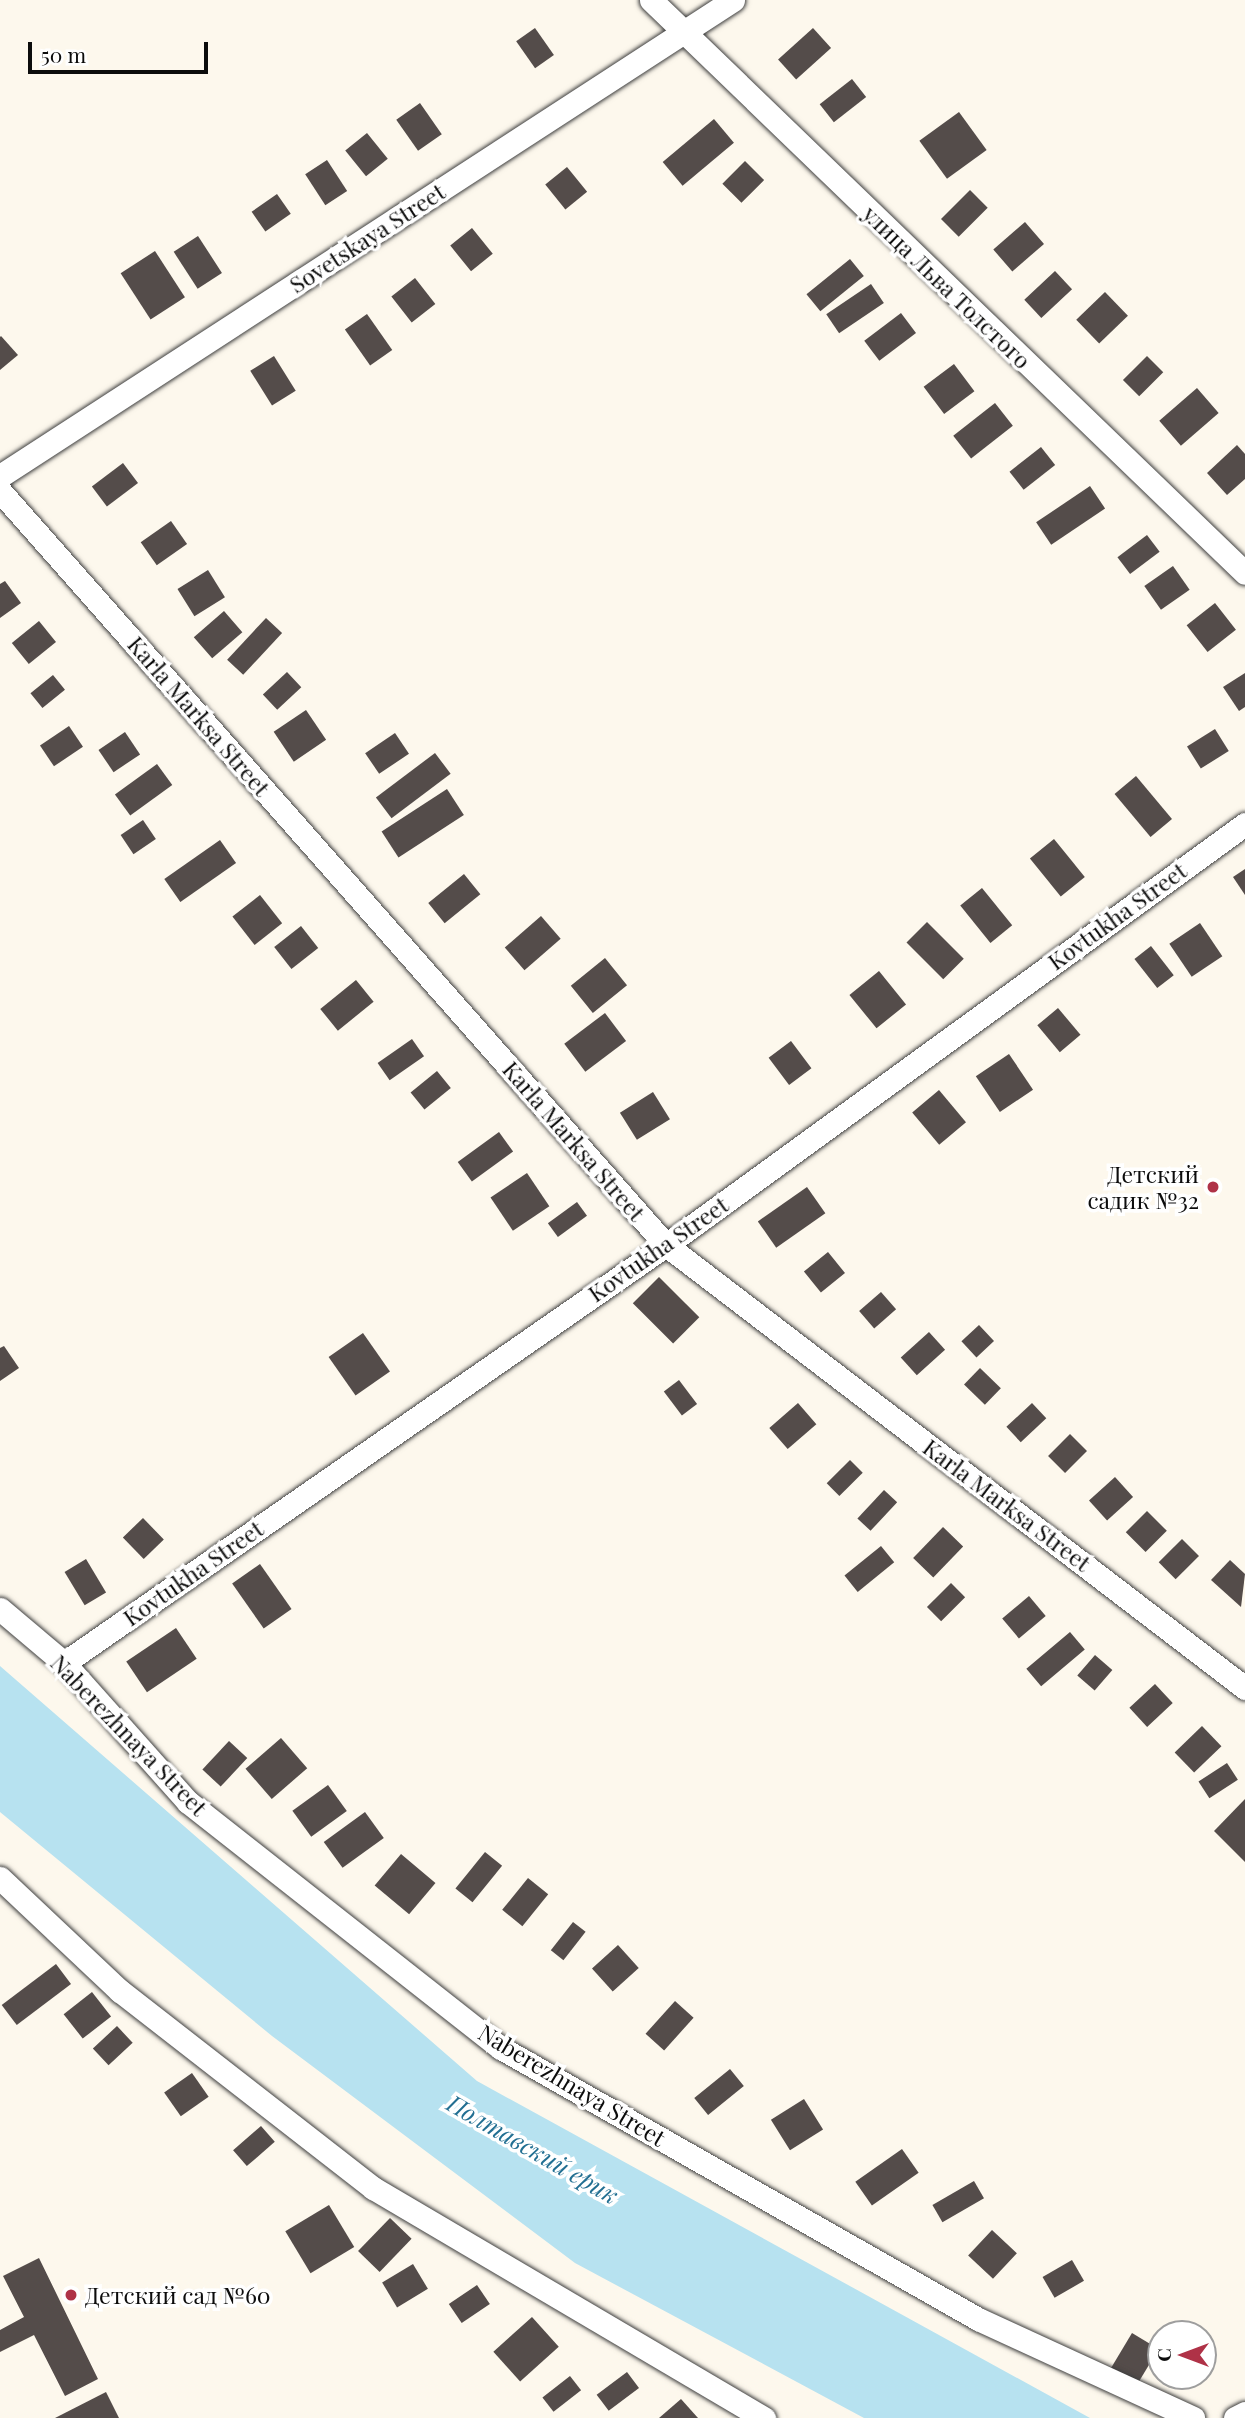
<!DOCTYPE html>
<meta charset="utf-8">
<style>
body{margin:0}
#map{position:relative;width:1245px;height:2418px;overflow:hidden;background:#fdf8ed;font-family:"Playfair Display",serif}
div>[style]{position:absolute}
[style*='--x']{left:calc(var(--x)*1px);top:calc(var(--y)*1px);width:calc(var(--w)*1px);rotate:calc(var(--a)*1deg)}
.water>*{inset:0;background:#b7e2f0}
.building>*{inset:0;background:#544c4a;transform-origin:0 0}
.roads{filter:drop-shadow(0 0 2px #3f3f3f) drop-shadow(0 0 2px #3f3f3f)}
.minor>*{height:23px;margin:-11.5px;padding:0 11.5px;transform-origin:11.5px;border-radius:11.5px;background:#fff}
.dots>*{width:19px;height:19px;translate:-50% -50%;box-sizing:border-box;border:4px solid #fff;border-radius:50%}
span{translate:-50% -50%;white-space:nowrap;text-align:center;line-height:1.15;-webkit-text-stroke:7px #fff;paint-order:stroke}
.street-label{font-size:23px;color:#0c0c0c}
.poi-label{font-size:23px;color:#0c0c0c}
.right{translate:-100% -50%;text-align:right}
.left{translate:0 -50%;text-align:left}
.water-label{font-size:24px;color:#226f92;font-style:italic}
.north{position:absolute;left:1147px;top:2320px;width:70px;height:70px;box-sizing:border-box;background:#fff;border:2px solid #9e9e9e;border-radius:50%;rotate:270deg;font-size:19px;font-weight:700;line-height:28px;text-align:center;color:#0c0c0c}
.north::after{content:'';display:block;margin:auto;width:24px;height:32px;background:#af3247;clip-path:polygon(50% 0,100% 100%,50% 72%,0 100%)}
.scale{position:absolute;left:28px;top:42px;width:180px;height:32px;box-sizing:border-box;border:4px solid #0c0c0c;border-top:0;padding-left:9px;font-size:21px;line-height:24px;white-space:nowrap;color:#0c0c0c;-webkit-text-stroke:5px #fff;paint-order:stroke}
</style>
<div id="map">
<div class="water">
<div style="clip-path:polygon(0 1666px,477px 2081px,1090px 2418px,864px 2418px,575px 2263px,272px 2036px,0 1812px)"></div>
</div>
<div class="building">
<div style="left:535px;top:28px;width:33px;height:23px;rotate:55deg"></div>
<div style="left:813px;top:28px;width:27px;height:47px;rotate:48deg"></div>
<div style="left:852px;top:79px;width:23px;height:41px;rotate:52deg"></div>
<div style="left:420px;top:103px;width:38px;height:29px;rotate:55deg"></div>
<div style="left:959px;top:112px;width:47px;height:49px;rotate:54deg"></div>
<div style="left:714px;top:119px;width:31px;height:67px;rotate:50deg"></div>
<div style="left:367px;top:133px;width:33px;height:28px;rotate:51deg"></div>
<div style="left:327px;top:160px;width:37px;height:26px;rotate:57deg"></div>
<div style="left:745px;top:161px;width:27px;height:32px;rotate:45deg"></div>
<div style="left:567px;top:167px;width:32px;height:28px;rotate:51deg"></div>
<div style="left:970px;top:190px;width:25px;height:41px;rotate:45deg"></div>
<div style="left:277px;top:194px;width:24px;height:31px;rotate:55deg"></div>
<div style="left:1025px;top:222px;width:29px;height:42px;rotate:49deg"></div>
<div style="left:472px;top:228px;width:33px;height:28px;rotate:51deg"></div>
<div style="left:198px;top:236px;width:44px;height:29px;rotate:57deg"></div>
<div style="left:155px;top:251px;width:55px;height:41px;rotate:57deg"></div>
<div style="left:850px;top:259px;width:22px;height:56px;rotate:51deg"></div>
<div style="left:1055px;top:271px;width:25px;height:42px;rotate:47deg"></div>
<div style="left:415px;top:278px;width:33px;height:30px;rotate:52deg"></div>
<div style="left:871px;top:284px;width:23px;height:54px;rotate:56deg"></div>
<div style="left:1105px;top:292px;width:33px;height:40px;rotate:46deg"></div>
<div style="left:901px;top:313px;width:25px;height:46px;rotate:53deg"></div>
<div style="left:367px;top:314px;width:44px;height:27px;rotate:55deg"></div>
<div style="clip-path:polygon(1px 336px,18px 355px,0 370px,0 337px)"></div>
<div style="left:274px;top:356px;width:41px;height:28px;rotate:58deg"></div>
<div style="left:1147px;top:356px;width:23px;height:34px;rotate:45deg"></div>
<div style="left:954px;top:364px;width:34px;height:38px;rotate:53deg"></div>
<div style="left:1197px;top:388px;width:33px;height:50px;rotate:49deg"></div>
<div style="left:995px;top:403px;width:29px;height:53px;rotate:52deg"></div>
<div style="clip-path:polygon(1237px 445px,1245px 454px,1245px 479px,1227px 495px,1207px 473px)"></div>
<div style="left:1041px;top:447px;width:23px;height:40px;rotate:52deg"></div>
<div style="left:123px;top:463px;width:25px;height:39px;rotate:53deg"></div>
<div style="left:1090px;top:486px;width:27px;height:65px;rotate:56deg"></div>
<div style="left:171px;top:521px;width:28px;height:37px;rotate:55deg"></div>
<div style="left:1147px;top:535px;width:21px;height:37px;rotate:53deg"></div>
<div style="left:1173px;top:566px;width:29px;height:35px;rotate:55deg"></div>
<div style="left:208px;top:570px;width:32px;height:36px;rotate:58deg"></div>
<div style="clip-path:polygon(5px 581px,21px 603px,0 618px,0 584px)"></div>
<div style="left:1215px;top:603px;width:34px;height:36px;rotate:52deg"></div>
<div style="left:224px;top:611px;width:28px;height:40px;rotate:49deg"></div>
<div style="left:266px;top:618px;width:22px;height:57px;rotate:43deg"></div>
<div style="left:39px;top:621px;width:27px;height:35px;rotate:51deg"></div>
<div style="left:287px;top:672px;width:21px;height:33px;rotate:47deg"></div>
<div style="clip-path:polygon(1245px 673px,1245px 707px,1239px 711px,1223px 687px)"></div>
<div style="left:53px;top:675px;width:19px;height:29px;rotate:51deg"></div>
<div style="left:306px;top:710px;width:36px;height:39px;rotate:56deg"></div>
<div style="left:69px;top:726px;width:25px;height:35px;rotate:56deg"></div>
<div style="left:1215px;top:729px;width:26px;height:33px;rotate:58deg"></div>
<div style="left:125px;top:732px;width:27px;height:32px;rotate:56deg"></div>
<div style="left:395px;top:733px;width:25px;height:36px;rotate:56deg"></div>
<div style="left:435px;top:753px;width:26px;height:74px;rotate:53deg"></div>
<div style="left:157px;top:764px;width:26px;height:52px;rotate:54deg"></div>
<div style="left:1136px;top:776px;width:56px;height:28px;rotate:50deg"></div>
<div style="left:447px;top:789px;width:31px;height:78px;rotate:57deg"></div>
<div style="left:143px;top:820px;width:23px;height:27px;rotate:56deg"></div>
<div style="left:1054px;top:839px;width:49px;height:31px;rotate:51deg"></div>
<div style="left:220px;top:840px;width:28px;height:68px;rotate:55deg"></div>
<div style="clip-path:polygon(1245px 869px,1245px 895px,1233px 877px)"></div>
<div style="left:464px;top:874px;width:26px;height:46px;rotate:51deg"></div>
<div style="left:982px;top:888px;width:48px;height:28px;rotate:51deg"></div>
<div style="left:260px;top:895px;width:36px;height:35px;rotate:52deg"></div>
<div style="left:541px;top:916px;width:30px;height:48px;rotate:49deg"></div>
<div style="left:927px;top:922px;width:52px;height:29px;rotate:45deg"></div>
<div style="left:1200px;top:923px;width:40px;height:37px;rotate:56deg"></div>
<div style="left:301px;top:926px;width:28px;height:34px;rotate:52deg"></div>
<div style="left:1151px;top:946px;width:37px;height:21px;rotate:52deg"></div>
<div style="left:605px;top:958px;width:35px;height:44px;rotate:51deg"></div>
<div style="left:879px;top:971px;width:43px;height:38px;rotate:51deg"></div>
<div style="left:356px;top:980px;width:28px;height:46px;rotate:51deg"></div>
<div style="left:1058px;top:1008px;width:35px;height:27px;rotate:50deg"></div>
<div style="left:605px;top:1013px;width:35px;height:51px;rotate:53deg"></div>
<div style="left:412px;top:1039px;width:21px;height:42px;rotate:55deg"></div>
<div style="left:791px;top:1041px;width:34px;height:28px;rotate:53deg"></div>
<div style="left:1009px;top:1054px;width:43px;height:40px;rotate:56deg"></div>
<div style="left:437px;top:1071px;width:22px;height:34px;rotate:51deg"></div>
<div style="left:939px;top:1090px;width:42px;height:35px;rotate:50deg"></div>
<div style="left:653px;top:1092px;width:32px;height:39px;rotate:58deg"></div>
<div style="left:499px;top:1132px;width:24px;height:51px;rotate:54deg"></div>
<div style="left:527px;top:1173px;width:40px;height:44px;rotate:56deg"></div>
<div style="left:807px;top:1187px;width:32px;height:60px;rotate:55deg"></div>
<div style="left:577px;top:1202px;width:17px;height:36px;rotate:54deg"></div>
<div style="left:828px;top:1252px;width:27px;height:31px;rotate:51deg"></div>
<div style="left:659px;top:1277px;width:57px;height:37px;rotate:45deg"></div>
<div style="left:881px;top:1292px;width:23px;height:29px;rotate:49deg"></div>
<div style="left:979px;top:1325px;width:22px;height:24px;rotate:47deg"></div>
<div style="left:929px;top:1332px;width:24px;height:38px;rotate:48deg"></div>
<div style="left:363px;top:1333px;width:47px;height:42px;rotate:55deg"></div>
<div style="clip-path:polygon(4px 1346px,19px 1368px,0 1381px,0 1348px)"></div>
<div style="left:980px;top:1368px;width:29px;height:23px;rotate:44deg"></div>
<div style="left:679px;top:1380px;width:30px;height:19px;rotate:53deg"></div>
<div style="left:798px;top:1403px;width:28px;height:38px;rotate:49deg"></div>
<div style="left:1032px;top:1403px;width:21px;height:35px;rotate:47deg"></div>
<div style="left:1070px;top:1434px;width:24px;height:31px;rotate:45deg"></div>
<div style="left:850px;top:1460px;width:18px;height:33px;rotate:45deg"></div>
<div style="left:1115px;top:1477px;width:27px;height:35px;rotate:48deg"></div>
<div style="left:884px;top:1490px;width:18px;height:39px;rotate:43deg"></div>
<div style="left:1147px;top:1511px;width:28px;height:30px;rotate:45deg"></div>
<div style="left:143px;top:1518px;width:30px;height:28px;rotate:46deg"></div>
<div style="left:943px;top:1527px;width:28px;height:43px;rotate:44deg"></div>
<div style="left:1182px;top:1539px;width:24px;height:33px;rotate:45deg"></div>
<div style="left:881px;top:1546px;width:21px;height:47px;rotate:51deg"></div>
<div style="left:86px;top:1559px;width:39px;height:25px;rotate:59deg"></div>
<div style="clip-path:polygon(1230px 1560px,1245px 1574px,1241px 1607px,1211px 1580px)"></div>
<div style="left:260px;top:1564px;width:55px;height:34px;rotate:55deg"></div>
<div style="left:951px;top:1583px;width:20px;height:34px;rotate:45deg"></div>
<div style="left:1029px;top:1596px;width:26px;height:35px;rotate:50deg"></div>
<div style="left:176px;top:1628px;width:37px;height:60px;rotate:56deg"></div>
<div style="left:1070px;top:1632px;width:23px;height:57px;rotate:50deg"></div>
<div style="left:1095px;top:1655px;width:23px;height:27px;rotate:41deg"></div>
<div style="left:1155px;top:1684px;width:26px;height:35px;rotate:47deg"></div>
<div style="left:1202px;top:1726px;width:28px;height:38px;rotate:46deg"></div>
<div style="left:281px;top:1738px;width:40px;height:47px;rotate:49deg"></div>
<div style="left:229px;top:1741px;width:25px;height:39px;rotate:43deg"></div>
<div style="left:1227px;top:1763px;width:20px;height:34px;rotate:57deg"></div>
<div style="left:328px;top:1785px;width:32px;height:44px;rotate:54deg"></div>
<div style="clip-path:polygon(1245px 1799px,1245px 1862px,1214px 1831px)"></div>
<div style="left:365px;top:1812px;width:32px;height:51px;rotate:54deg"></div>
<div style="left:485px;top:1852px;width:22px;height:47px;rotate:39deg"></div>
<div style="left:401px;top:1854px;width:45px;height:41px;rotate:40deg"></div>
<div style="left:528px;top:1878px;width:26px;height:41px;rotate:39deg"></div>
<div style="left:573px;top:1922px;width:16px;height:36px;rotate:38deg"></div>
<div style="left:618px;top:1945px;width:31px;height:35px;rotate:48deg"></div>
<div style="left:56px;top:1964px;width:25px;height:68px;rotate:53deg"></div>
<div style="left:92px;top:1992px;width:31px;height:36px;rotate:52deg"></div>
<div style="left:675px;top:2001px;width:25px;height:44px;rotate:42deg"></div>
<div style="left:117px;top:2026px;width:23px;height:33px;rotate:47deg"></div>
<div style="left:730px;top:2069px;width:22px;height:46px;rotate:51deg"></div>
<div style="left:192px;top:2073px;width:29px;height:34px;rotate:55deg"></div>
<div style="left:804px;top:2099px;width:36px;height:39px;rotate:58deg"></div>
<div style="left:261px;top:2126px;width:21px;height:37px;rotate:49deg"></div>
<div style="left:902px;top:2149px;width:29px;height:57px;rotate:55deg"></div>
<div style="left:974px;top:2181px;width:20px;height:48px;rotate:60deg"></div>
<div style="left:329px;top:2205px;width:49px;height:51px;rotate:59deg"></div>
<div style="left:390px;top:2218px;width:30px;height:46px;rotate:44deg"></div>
<div style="left:992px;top:2230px;width:34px;height:35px;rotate:43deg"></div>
<div style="clip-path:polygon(39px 2258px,98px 2379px,65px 2396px,34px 2335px,0 2352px,0 2330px,24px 2317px,3px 2276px)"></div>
<div style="left:1072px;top:2260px;width:24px;height:34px;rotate:60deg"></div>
<div style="left:413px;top:2264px;width:29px;height:36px;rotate:59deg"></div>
<div style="left:477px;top:2285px;width:23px;height:34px;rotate:56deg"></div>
<div style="left:532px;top:2317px;width:40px;height:52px;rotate:48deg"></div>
<div style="left:1132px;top:2333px;width:31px;height:41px;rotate:31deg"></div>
<div style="left:627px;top:2372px;width:20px;height:38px;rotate:53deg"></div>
<div style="left:570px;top:2376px;width:18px;height:35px;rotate:52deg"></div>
<div style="clip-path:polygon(106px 2392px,119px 2418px,55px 2418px)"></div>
<div style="clip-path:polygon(681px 2399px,698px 2418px,659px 2418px)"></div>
</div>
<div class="roads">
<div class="minor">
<div style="--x:651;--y:0;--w:825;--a:43.97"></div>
<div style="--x:0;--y:476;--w:874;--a:-33"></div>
<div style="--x:0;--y:491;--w:1006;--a:48.55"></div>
<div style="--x:666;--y:1245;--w:729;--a:37.42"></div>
<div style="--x:0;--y:1609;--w:84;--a:40.2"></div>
<div style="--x:64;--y:1663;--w:186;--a:48.3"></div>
<div style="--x:188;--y:1802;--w:398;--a:38.2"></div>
<div style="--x:501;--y:2048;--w:549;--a:29.6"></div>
<div style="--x:978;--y:2319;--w:237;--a:24.7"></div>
<div style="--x:64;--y:1663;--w:733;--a:-34.77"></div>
<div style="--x:666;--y:1245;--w:716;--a:-36.02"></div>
<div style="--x:0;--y:1878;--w:165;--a:43.3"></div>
<div style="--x:120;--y:1991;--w:321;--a:37.9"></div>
<div style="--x:373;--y:2188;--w:454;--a:30.5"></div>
<div style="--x:1235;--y:2418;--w:11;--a:-27"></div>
</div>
</div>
<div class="dots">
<div style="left:1213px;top:1187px;background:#af3247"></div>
<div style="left:71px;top:2295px;background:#af3247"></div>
</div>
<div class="street-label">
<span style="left:367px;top:238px;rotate:-33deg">Sovetskaya Street</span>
<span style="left:947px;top:287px;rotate:44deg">улица Льва Толстого</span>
<span style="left:199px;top:716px;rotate:49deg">Karla Marksa Street</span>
<span style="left:1117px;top:916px;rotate:-36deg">Kovtukha Street</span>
<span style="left:574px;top:1141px;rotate:49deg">Karla Marksa Street</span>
<span style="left:658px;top:1249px;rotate:-35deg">Kovtukha Street</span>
<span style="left:1007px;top:1505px;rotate:37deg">Karla Marksa Street</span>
<span style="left:193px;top:1573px;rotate:-35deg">Kovtukha Street</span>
<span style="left:129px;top:1735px;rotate:46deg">Naberezhnaya Street</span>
<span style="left:572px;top:2085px;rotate:31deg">Naberezhnaya Street</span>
</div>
<div class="poi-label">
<span class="right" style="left:1199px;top:1187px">Детский<br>садик №32</span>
<span class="left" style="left:85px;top:2295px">Детский сад №60</span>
</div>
<div class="water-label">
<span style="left:533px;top:2149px;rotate:30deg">Полтавский ерик</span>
</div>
<div class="north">С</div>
<div class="scale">50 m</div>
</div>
